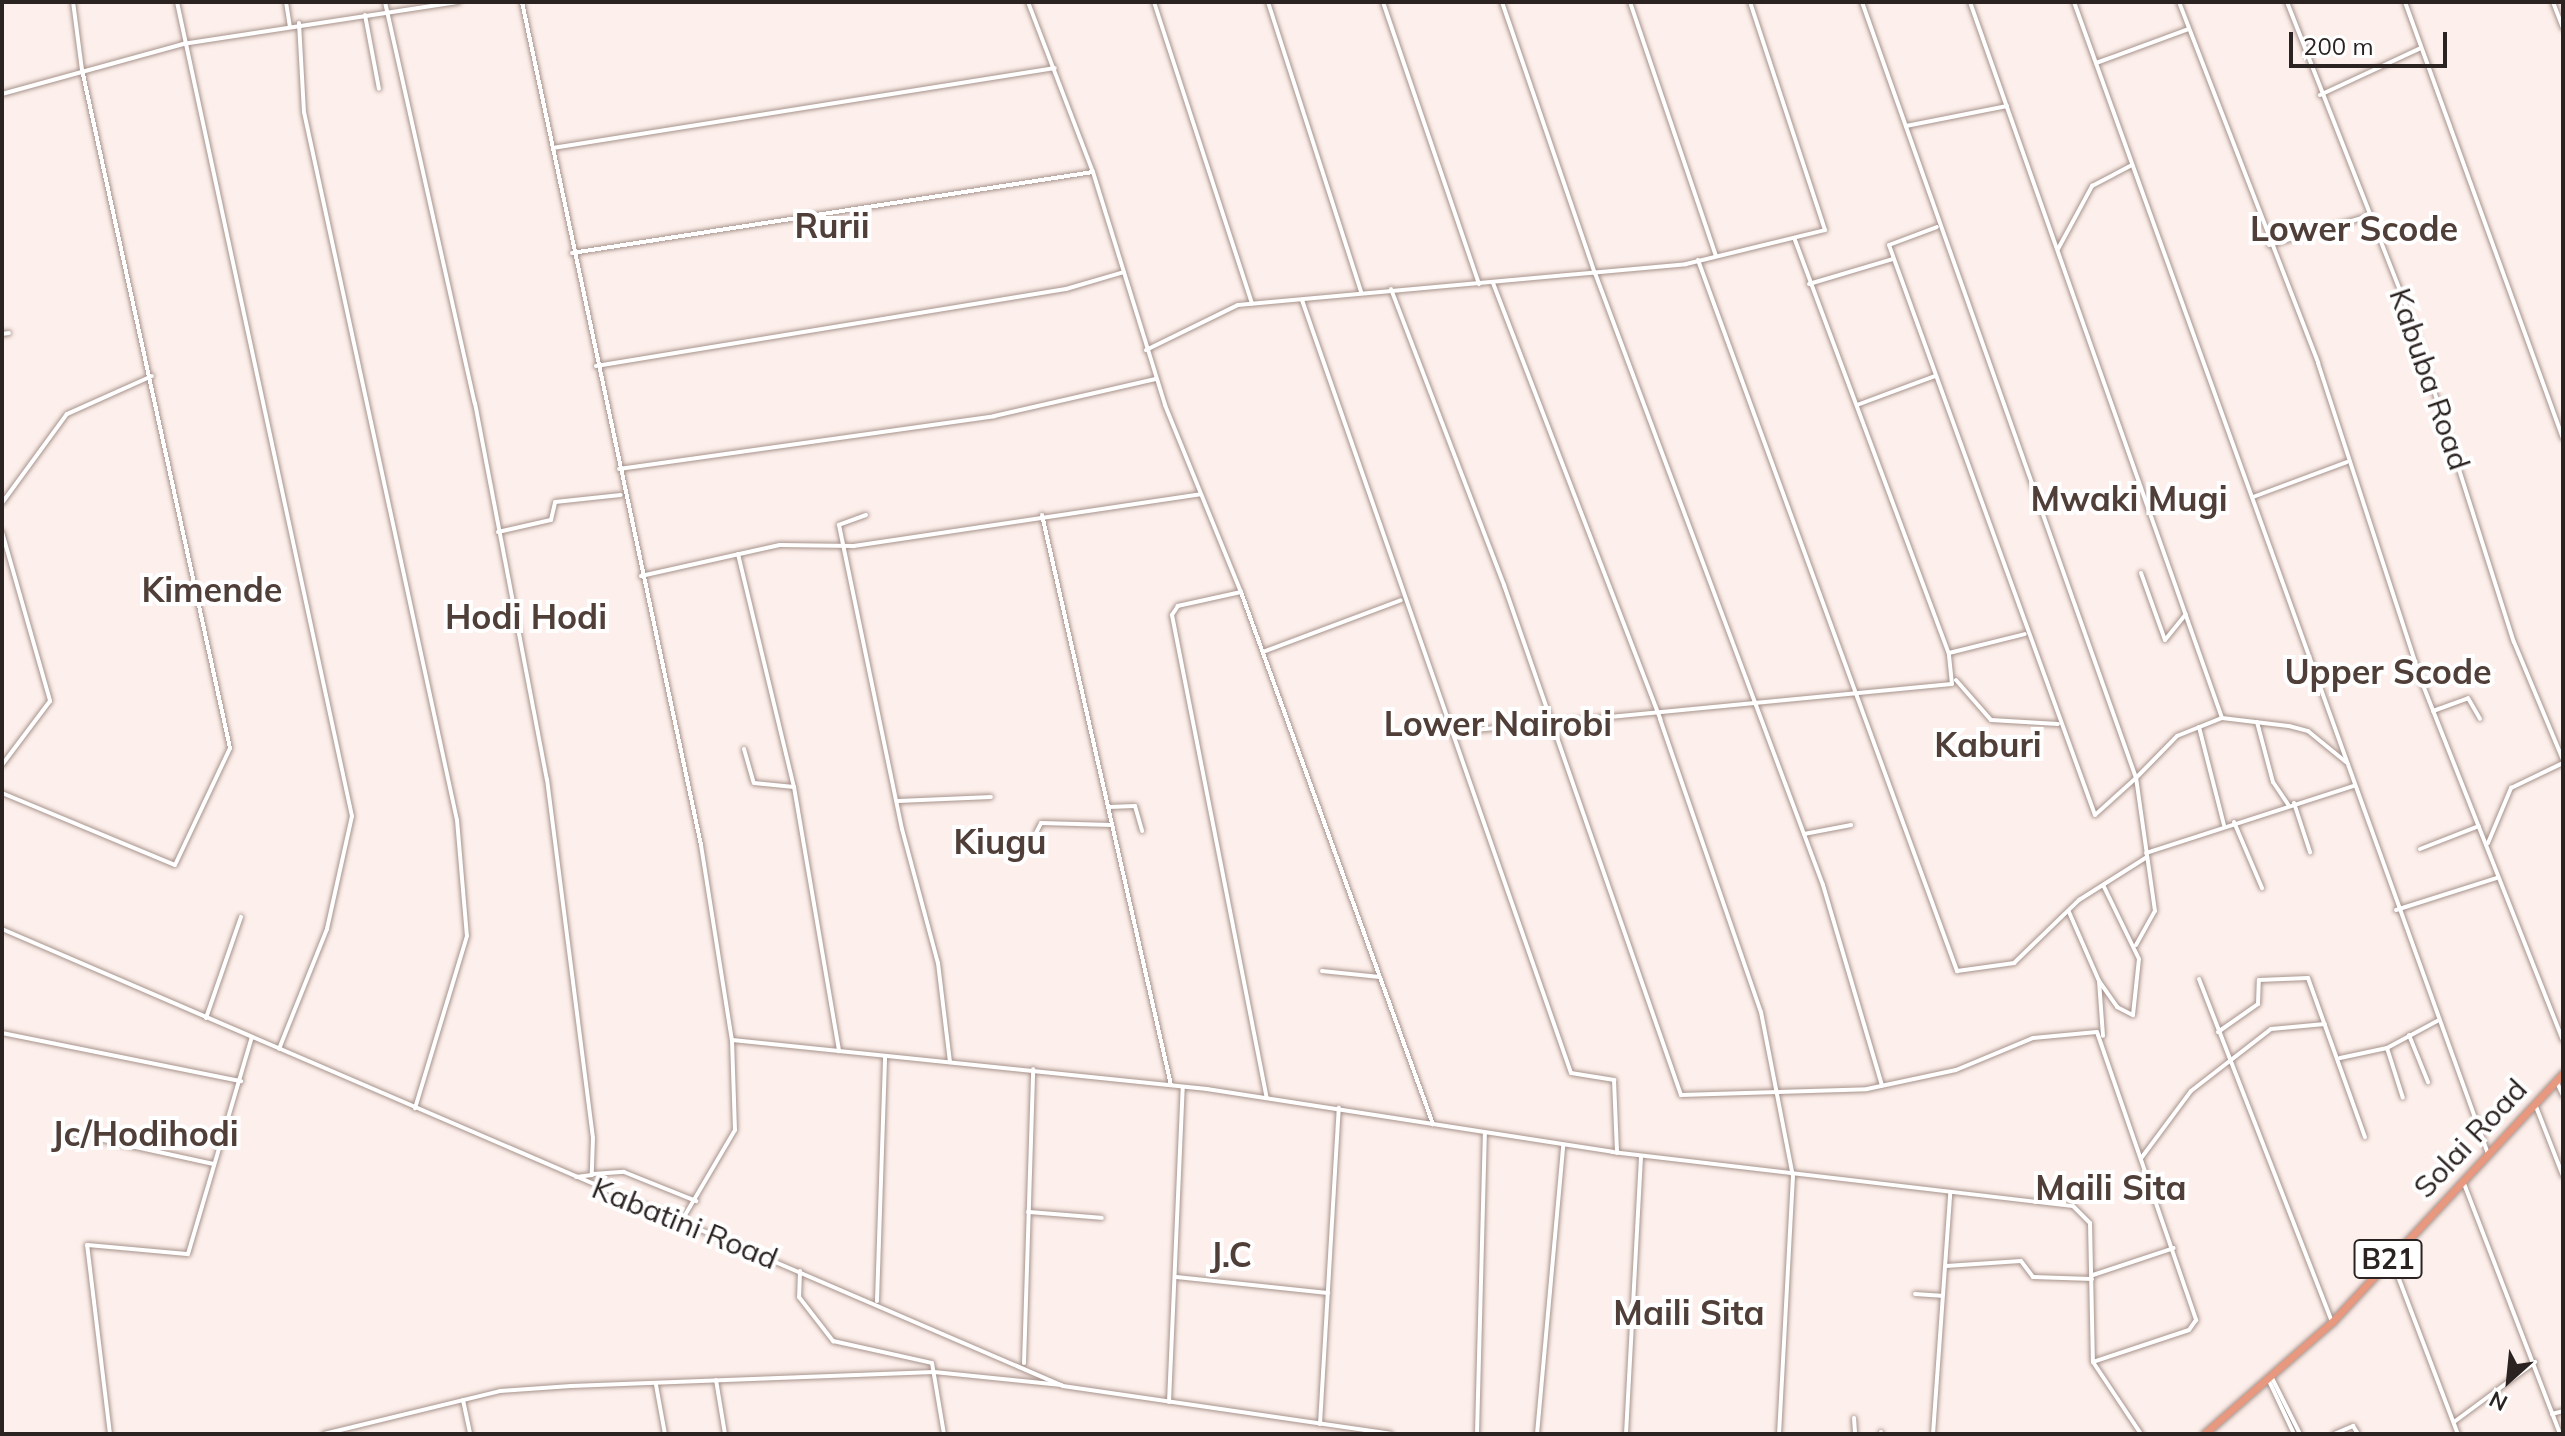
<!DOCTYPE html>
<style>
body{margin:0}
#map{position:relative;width:2565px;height:1436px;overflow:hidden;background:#fdefeb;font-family:Mulish,sans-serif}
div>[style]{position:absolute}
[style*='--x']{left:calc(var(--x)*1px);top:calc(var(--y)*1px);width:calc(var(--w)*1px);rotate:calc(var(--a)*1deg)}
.roads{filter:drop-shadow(0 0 2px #a6928b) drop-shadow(0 0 2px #a6928b)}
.minor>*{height:4px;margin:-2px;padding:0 2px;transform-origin:2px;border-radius:2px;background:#fff}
.trunk>*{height:7px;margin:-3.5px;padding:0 3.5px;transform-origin:3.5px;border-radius:3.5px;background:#e8987e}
span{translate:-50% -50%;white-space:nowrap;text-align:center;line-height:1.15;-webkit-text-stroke:8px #fff;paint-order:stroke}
.shield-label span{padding:2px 6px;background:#fff;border:2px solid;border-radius:6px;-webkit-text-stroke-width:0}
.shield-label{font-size:28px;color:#2b2321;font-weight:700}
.street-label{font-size:30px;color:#2b2321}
.quarter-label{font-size:34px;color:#503f39;font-weight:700}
.frame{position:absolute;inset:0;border:4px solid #2b2321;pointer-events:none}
.north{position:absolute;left:2469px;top:1340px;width:80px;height:80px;-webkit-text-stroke:6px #fff;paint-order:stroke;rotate:207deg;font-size:22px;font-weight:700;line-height:32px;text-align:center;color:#2b2321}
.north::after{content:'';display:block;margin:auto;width:28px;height:36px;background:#2b2321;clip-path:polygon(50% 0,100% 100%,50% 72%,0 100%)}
.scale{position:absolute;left:2289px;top:32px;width:158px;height:36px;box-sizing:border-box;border:4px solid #2b2321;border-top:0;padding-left:10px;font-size:24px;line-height:28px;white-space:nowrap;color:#2b2321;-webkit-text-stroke:6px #fff;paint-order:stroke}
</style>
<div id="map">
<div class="roads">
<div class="minor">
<div style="--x:177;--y:2;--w:833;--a:77.87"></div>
<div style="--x:352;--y:816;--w:116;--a:102.5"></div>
<div style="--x:327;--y:929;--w:129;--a:111.8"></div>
<div style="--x:286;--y:2;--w:24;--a:81"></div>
<div style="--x:385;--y:2;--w:411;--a:77.4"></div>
<div style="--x:475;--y:403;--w:383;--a:79.2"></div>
<div style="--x:547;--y:779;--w:362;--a:82.7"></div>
<div style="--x:593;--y:1138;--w:37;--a:92"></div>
<div style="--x:592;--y:1175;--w:16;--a:173"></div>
<div style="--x:522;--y:2;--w:862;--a:78.01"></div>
<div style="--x:701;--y:845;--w:197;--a:81"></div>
<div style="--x:732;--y:1040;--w:90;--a:88.1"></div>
<div style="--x:735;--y:1130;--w:107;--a:120.4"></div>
<div style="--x:1028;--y:2;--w:182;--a:69.1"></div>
<div style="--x:1093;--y:172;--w:244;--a:72.8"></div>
<div style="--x:1165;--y:405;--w:202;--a:67.9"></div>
<div style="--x:1241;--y:592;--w:566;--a:70.16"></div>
<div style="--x:1154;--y:2;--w:317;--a:72"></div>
<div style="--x:1268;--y:2;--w:305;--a:72.2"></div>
<div style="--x:1383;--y:2;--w:298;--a:71.2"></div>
<div style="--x:1502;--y:2;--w:287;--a:71.1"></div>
<div style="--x:1595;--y:273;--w:653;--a:69.57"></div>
<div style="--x:1823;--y:885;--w:209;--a:73.6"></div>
<div style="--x:1630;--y:2;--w:268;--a:71.3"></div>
<div style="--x:1862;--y:2;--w:823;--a:70.55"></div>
<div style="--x:2136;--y:778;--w:55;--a:137.9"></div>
<div style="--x:2095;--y:815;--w:606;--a:-109.87"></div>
<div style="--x:1889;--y:245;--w:51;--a:-20.6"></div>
<div style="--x:1970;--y:2;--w:759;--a:70.61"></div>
<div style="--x:2074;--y:2;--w:1224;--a:70.23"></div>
<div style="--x:2179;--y:2;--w:387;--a:68.9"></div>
<div style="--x:2318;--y:363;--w:333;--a:72"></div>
<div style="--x:2421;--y:680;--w:387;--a:68.5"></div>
<div style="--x:2287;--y:2;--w:339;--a:68.6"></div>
<div style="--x:2411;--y:318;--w:340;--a:72.4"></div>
<div style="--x:2514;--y:642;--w:128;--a:67.4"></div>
<div style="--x:2405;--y:2;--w:464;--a:70.1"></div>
<div style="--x:2553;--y:2;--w:28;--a:69"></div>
<div style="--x:365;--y:15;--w:75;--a:79.3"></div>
<div style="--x:299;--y:23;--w:89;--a:86.8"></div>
<div style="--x:304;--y:112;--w:724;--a:77.81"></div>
<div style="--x:457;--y:820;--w:116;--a:85.1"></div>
<div style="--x:467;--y:936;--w:180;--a:106.8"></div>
<div style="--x:2096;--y:63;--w:99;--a:-20.1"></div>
<div style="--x:2;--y:94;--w:188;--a:-15.4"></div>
<div style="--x:183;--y:44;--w:279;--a:-8.7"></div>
<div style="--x:2320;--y:95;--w:111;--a:-25"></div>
<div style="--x:1906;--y:126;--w:103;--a:-11.2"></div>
<div style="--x:553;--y:148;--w:508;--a:-9.05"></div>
<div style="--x:1795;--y:240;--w:441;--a:69.6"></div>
<div style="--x:2269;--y:245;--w:104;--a:-16.2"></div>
<div style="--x:2058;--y:249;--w:72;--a:-61.6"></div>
<div style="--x:2092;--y:186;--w:45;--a:-27.7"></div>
<div style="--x:572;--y:253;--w:527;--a:-8.84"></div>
<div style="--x:1698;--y:260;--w:757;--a:69.98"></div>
<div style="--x:1957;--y:971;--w:58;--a:-8"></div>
<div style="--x:2014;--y:963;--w:91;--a:-44.1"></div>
<div style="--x:2079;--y:900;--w:80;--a:-32.3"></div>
<div style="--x:1493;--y:283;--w:467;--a:69"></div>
<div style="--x:1660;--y:719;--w:310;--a:71"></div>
<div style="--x:1761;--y:1012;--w:167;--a:79"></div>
<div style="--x:1793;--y:1176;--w:258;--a:93.1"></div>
<div style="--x:1809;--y:284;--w:88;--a:-16.6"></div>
<div style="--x:1391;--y:289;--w:317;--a:69.1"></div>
<div style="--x:1504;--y:585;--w:540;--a:70.86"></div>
<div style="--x:1681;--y:1095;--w:186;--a:-1.8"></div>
<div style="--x:1867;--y:1089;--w:91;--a:-12.1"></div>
<div style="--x:1956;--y:1070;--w:83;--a:-22.6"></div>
<div style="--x:2033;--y:1038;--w:64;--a:-5.4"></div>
<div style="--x:2097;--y:1032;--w:305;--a:71"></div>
<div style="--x:2196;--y:1320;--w:12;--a:125"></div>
<div style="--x:2189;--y:1330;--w:101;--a:161.6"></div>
<div style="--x:1302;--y:300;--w:818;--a:70.81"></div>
<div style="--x:1571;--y:1073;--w:44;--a:9.2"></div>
<div style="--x:1614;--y:1080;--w:73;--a:87.6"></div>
<div style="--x:2;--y:334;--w:7;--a:-8"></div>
<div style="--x:1146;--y:350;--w:102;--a:-26.1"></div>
<div style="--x:1238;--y:305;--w:450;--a:-5.2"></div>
<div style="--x:1686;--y:264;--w:143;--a:-13.7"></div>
<div style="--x:1825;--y:230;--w:240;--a:-108.2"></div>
<div style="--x:596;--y:366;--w:476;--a:-9.3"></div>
<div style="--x:1066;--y:289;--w:60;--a:-16.3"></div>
<div style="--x:1857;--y:405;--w:83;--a:-20.4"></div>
<div style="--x:619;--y:469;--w:379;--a:-8"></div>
<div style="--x:994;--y:416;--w:166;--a:-12.9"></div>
<div style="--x:2253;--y:497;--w:100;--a:-20.4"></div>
<div style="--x:2;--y:503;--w:110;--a:-53.9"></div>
<div style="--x:67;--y:414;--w:93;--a:-24.1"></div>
<div style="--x:866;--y:515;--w:29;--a:160"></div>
<div style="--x:839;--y:525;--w:310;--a:78.3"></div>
<div style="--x:902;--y:829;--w:139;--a:75"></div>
<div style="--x:938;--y:963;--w:100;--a:83.1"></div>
<div style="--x:1042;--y:515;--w:584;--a:77.25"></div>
<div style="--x:2;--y:532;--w:176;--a:74.1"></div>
<div style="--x:50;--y:701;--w:80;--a:126.9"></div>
<div style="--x:498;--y:532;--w:54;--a:-12.8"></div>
<div style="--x:551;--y:520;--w:18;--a:-77"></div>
<div style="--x:555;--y:502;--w:66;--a:-6.1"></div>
<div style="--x:738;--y:554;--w:240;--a:76.5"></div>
<div style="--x:794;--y:787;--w:268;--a:80.3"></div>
<div style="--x:2141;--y:573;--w:71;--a:70.3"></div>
<div style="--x:2165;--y:640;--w:33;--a:-51"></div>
<div style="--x:641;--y:576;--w:142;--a:-12.6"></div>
<div style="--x:780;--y:545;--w:74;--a:0.8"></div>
<div style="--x:854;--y:546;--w:350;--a:-8.5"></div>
<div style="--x:1241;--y:592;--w:65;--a:167.5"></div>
<div style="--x:1178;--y:606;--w:11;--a:124"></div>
<div style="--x:1172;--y:615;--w:492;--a:78.9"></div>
<div style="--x:1263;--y:652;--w:147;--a:-20.6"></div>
<div style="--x:1956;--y:680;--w:53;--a:48.8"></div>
<div style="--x:1991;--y:720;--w:67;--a:3.4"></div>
<div style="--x:2433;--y:711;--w:37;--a:-20"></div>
<div style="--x:2468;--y:698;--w:24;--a:60"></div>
<div style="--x:2257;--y:722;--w:62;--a:75.1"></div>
<div style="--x:2273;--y:782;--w:27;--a:56"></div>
<div style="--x:2199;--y:727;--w:101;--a:75.7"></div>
<div style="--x:1454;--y:732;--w:500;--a:-5.51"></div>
<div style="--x:1952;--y:684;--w:31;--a:-96"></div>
<div style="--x:1949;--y:653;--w:78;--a:-14"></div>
<div style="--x:744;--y:749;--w:35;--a:74"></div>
<div style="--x:754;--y:783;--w:40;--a:5.7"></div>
<div style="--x:2;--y:793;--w:187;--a:22.6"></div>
<div style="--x:175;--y:865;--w:129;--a:-64.8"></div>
<div style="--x:230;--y:748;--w:694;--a:-102.31"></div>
<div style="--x:82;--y:70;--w:69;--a:-97.5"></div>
<div style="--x:898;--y:801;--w:93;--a:-2.5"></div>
<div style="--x:2294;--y:803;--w:52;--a:71.9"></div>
<div style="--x:1108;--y:807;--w:27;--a:-2"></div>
<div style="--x:1135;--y:806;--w:26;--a:74"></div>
<div style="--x:2234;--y:822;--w:72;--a:67"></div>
<div style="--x:1036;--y:833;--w:11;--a:-63"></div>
<div style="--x:1041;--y:823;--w:71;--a:1.6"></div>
<div style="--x:1804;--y:834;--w:48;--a:-10.8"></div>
<div style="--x:2488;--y:843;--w:60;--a:-67.3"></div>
<div style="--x:2511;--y:788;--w:58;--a:-25.7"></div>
<div style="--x:2420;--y:849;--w:63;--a:-21.3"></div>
<div style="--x:2146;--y:853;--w:218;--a:-17.9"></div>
<div style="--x:2396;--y:910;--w:106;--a:-17.6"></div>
<div style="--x:2069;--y:912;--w:75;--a:66.5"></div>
<div style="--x:2099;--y:981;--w:55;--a:85.8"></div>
<div style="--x:2;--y:929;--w:1155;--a:23.3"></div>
<div style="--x:1063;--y:1386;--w:331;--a:8.3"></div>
<div style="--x:2136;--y:945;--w:39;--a:-61"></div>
<div style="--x:2155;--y:911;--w:134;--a:-98.1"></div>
<div style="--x:2136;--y:778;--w:59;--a:-45.7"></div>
<div style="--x:2177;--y:736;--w:48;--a:-21.8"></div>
<div style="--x:2222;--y:718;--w:67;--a:6.8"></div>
<div style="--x:2289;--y:726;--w:20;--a:15"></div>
<div style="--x:2308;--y:731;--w:49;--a:39.2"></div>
<div style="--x:1322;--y:971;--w:58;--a:5.9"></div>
<div style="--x:2199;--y:979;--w:368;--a:68.8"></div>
<div style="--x:2099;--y:981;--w:32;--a:55"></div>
<div style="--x:2117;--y:1007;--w:18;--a:27"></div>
<div style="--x:2133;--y:1015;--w:56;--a:-83.9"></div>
<div style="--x:2139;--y:959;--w:82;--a:-115.9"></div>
<div style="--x:206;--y:1018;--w:107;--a:-70.9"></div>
<div style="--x:2218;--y:1032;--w:49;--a:-35"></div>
<div style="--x:2258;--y:1004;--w:24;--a:-88"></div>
<div style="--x:2259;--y:980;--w:49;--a:-2.3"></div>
<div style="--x:2308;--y:978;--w:169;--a:70.3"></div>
<div style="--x:2;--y:1033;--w:244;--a:11.4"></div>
<div style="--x:2409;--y:1035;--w:51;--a:68"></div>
<div style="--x:732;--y:1040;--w:478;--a:5.9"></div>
<div style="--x:1207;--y:1089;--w:410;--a:8.8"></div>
<div style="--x:1612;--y:1152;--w:464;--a:6.7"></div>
<div style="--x:2073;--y:1206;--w:24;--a:45"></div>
<div style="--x:2090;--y:1223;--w:139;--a:88.8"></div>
<div style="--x:2093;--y:1362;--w:87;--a:56.3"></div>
<div style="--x:2387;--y:1048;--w:52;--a:72.3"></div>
<div style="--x:2340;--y:1058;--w:48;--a:-12"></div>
<div style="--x:2387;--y:1048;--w:57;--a:-28.4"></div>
<div style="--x:2556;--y:1080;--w:17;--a:66"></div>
<div style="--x:2535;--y:1104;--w:77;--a:68.7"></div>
<div style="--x:67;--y:1132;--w:150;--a:12.3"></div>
<div style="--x:2142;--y:1157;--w:82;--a:-53.4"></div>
<div style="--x:2191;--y:1091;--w:101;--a:-37.8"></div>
<div style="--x:2271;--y:1029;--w:54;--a:-5.3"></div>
<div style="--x:593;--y:1174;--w:31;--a:-4"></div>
<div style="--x:624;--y:1172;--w:78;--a:21.9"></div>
<div style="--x:2463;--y:1181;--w:271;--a:69"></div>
<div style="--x:1028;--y:1212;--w:74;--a:4.6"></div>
<div style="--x:2391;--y:1258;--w:188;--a:69.2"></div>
<div style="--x:1946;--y:1266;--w:75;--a:-3.8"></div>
<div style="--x:2021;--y:1261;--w:20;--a:53"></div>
<div style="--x:2033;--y:1277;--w:59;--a:1.9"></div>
<div style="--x:800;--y:1271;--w:26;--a:92"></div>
<div style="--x:799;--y:1297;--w:56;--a:52.3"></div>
<div style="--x:833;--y:1341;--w:101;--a:12.5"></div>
<div style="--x:932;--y:1363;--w:72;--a:80.4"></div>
<div style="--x:2093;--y:1275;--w:85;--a:-18.4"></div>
<div style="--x:1176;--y:1277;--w:153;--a:6"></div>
<div style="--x:1915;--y:1294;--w:26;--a:4"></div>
<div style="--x:877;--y:1301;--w:245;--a:-88.1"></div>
<div style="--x:1024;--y:1363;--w:294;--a:-88.2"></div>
<div style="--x:2272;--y:1378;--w:63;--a:63.4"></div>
<div style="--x:716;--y:1380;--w:55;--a:80.5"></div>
<div style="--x:2270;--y:1383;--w:56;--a:64.8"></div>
<div style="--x:656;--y:1385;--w:50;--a:79.6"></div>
<div style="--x:463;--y:1400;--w:35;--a:78"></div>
<div style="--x:1169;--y:1402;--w:315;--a:-87.5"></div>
<div style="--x:2552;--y:1414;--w:11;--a:-15"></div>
<div style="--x:1854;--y:1418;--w:16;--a:86"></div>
<div style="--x:2454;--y:1422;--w:101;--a:-36.5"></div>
<div style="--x:1320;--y:1424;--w:317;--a:-86.6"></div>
<div style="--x:110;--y:1434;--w:190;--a:-96.9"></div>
<div style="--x:87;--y:1245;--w:101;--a:5.1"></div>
<div style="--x:188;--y:1254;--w:226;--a:-73.6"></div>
<div style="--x:324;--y:1434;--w:181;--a:-13.7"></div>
<div style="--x:500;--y:1391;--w:71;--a:-4"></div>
<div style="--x:571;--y:1386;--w:363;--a:-2.2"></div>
<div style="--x:934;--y:1372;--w:128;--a:5.8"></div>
<div style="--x:1477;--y:1434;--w:300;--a:-88.5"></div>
<div style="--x:1537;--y:1434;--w:289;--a:-84.8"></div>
<div style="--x:1626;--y:1434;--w:277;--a:-86.9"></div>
<div style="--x:1881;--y:1434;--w:2;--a:-90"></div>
<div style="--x:1933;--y:1434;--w:241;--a:-85.9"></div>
<div style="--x:2334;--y:1434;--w:21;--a:-23"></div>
<div style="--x:2353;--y:1426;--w:9;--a:58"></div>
</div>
<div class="trunk">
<div style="--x:2204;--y:1434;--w:170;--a:-41.2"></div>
<div style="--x:2332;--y:1322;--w:340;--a:-47.1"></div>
</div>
</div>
<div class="shield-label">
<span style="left:2388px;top:1259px">B21</span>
</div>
<div class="street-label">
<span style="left:2430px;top:379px;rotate:71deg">Kabuba Road</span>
<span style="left:2470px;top:1138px;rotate:-47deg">Solai Road</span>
<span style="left:685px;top:1223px;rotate:22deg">Kabatini Road</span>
</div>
<div class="quarter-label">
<span style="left:832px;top:226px">Rurii</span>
<span style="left:2354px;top:229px">Lower Scode</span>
<span style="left:2129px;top:499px">Mwaki Mugi</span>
<span style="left:212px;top:590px">Kimende</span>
<span style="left:526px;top:617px">Hodi Hodi</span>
<span style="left:2388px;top:672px">Upper Scode</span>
<span style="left:1498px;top:724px">Lower Nairobi</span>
<span style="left:1988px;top:745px">Kaburi</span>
<span style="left:1000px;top:842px">Kiugu</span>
<span style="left:145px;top:1134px">Jc/Hodihodi</span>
<span style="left:2111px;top:1188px">Maili Sita</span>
<span style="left:1231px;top:1255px">J.C</span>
<span style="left:1689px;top:1313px">Maili Sita</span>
</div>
<div class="frame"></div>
<div class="north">N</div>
<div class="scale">200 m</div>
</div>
